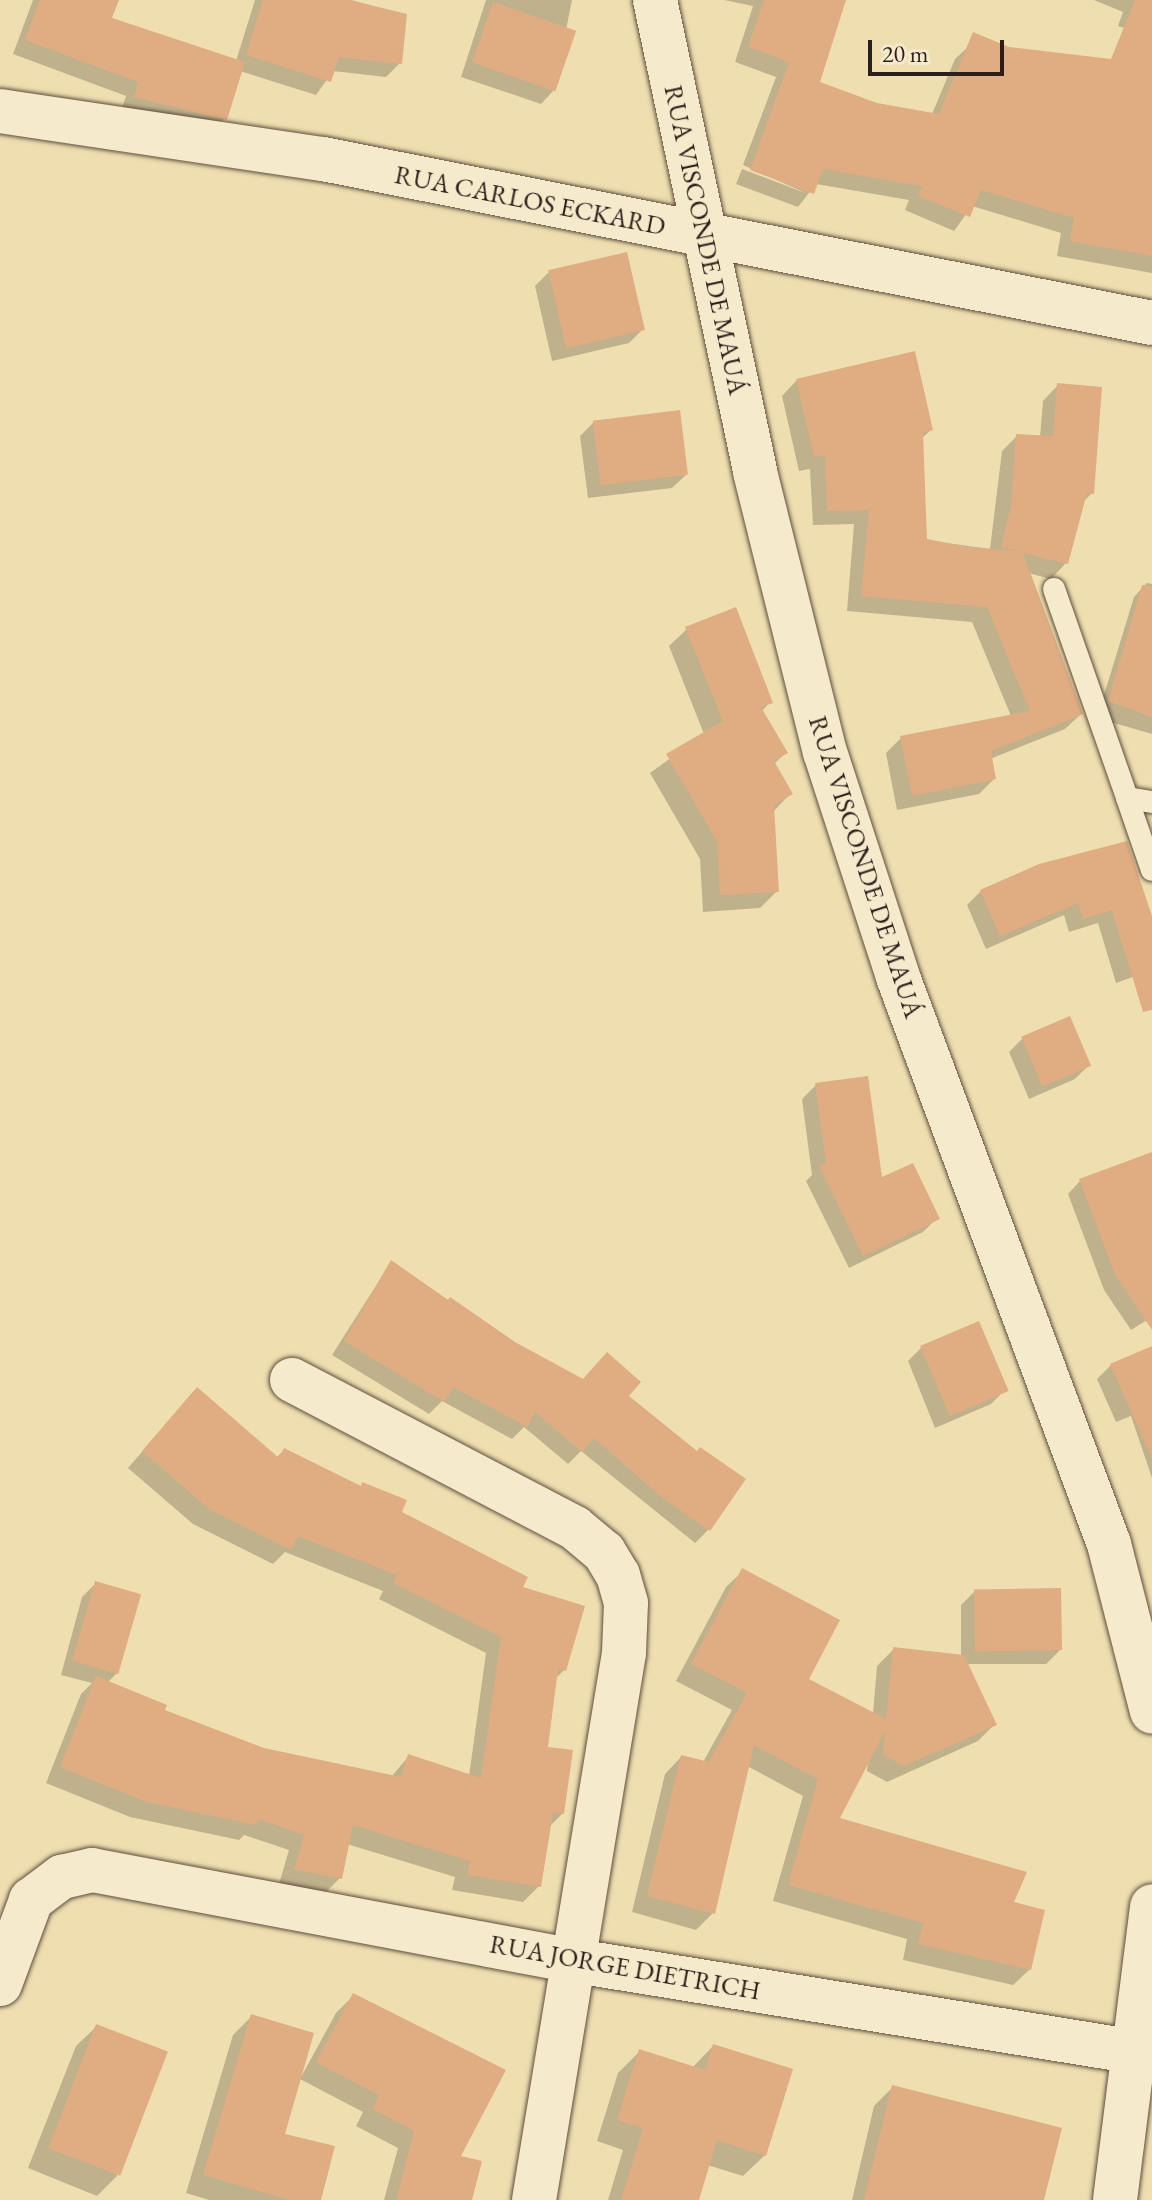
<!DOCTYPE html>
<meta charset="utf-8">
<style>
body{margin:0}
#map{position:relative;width:1152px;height:2200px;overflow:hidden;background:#efdeaf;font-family:"EB Garamond",serif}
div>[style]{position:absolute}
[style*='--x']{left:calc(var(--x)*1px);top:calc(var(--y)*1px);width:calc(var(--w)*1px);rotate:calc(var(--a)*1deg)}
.shadow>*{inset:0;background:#0003}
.building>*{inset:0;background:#e0ad82;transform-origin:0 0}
.roads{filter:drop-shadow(0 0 2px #5d4f40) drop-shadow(0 0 2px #5d4f40)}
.lane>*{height:22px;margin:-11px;padding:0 11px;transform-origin:11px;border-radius:11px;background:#f5eacb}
.street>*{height:44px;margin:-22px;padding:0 22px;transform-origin:22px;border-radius:22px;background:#f5eacb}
.secondary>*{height:44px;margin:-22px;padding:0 22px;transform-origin:22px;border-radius:22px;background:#f5eacb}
span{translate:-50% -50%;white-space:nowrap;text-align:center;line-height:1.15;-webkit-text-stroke:8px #f5eacb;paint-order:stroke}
.street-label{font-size:26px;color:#2c1f1b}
.scale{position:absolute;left:868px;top:40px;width:136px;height:36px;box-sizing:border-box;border:4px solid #2c1f1b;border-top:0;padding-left:10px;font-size:24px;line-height:28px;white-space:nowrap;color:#2c1f1b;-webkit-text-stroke:6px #f5eacb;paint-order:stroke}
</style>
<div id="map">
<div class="shadow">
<div style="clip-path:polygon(33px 0,117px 0,109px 20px,236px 61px,255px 0,351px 0,405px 15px,400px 63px,386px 77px,333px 71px,316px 95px,240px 71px,225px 118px,211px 132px,121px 111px,126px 96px,13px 54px)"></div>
<div style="clip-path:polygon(486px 0,572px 0,554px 90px,541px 104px,461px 77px)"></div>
<div style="clip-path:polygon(724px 0,844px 0,818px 83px,877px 105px,932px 114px,955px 59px,970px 45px,1152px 66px,1152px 273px,1057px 256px,1061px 233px,972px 206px,954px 231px,905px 210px,909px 200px,816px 184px,798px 207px,736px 184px,742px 169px,808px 194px,743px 165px,776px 77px,735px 62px,753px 6px)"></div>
<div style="clip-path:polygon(1094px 0,1152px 0,1152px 37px,1118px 26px,1123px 12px)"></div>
<div style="clip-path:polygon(549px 272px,643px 329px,629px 343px,552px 361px,535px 286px)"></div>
<div style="clip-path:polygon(797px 380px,931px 430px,921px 439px,925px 540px,990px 549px,1002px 451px,1017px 436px,1040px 437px,1043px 401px,1058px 385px,1092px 493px,1082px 503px,1066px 563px,1051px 579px,1028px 573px,1081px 714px,1065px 729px,990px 759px,994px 779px,979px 794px,897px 810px,886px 753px,901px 738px,1011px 716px,972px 622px,847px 611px,854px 524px,813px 525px,810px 469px,799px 471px,782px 396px)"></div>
<div style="clip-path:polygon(594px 422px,686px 475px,672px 488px,588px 498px,580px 436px)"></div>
<div style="clip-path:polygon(1147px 583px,1152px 584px,1152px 734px,1097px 718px,1134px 597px)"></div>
<div style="clip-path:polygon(687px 629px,770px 702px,761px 712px,785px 753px,773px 765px,790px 794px,773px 812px,777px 891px,760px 908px,703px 912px,700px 859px,650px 773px,704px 734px,669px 646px)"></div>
<div style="clip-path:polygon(1039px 866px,1152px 925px,1152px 970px,1116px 983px,1098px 923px,1069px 932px,1064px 915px,986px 949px,967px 905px,981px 891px)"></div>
<div style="clip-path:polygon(1023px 1038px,1089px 1065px,1075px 1079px,1029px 1099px,1009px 1052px)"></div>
<div style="clip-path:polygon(816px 1085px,880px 1180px,937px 1218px,923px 1232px,849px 1268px,806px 1181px,812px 1175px,802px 1099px)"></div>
<div style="clip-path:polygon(1152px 1154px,1152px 1317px,1131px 1330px,1104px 1290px,1068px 1194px,1080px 1181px)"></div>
<div style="clip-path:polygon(391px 1262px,514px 1344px,582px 1381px,627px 1396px,708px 1530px,695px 1543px,581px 1451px,568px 1464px,524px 1427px,512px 1439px,442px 1401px,429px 1414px,332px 1355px)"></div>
<div style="clip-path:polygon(922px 1347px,1005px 1390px,991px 1404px,935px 1428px,908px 1361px)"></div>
<div style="clip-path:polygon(1152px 1354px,1152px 1478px,1131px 1416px,1116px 1422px,1097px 1379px,1111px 1365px)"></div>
<div style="clip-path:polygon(182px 1406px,276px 1458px,284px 1450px,359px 1488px,363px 1484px,399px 1513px,520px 1588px,564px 1670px,555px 1679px,546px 1748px,563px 1813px,548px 1828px,539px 1886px,523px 1902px,452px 1890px,455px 1877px,347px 1844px,340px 1878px,324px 1894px,279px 1884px,289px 1850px,244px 1835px,239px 1840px,130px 1817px,46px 1783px,81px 1694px,92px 1683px,61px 1675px,82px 1597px,96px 1583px,118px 1672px,107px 1683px,163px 1712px,263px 1750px,391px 1777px,408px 1757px,469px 1776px,486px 1653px,379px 1599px,383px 1591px,285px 1552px,273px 1564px,193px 1524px,128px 1468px)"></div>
<div style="clip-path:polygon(743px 1571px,806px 1680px,873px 1714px,877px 1666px,894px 1649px,961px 1657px,961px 1605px,975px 1591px,1060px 1650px,1046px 1664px,966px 1664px,994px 1725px,978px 1741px,887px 1782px,867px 1771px,868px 1759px,837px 1819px,1011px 1904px,1030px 1969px,1013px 1985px,903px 1960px,907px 1939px,773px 1901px,803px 1796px,747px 1766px,713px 1913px,696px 1930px,632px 1912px,665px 1774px,681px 1757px,703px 1762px,732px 1710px,676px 1681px,726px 1587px)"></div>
<div style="clip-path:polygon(353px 1996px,458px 2157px,470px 2200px,384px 2200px,398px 2148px,356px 2126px,363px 2112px,300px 2079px,336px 2013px)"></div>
<div style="clip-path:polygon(251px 2017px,282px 2135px,319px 2200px,209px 2200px,186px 2193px,233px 2035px)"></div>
<div style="clip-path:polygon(97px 2026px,117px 2176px,97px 2196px,28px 2168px,76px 2046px)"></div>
<div style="clip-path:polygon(713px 2046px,765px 2155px,743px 2176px,707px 2165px,697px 2200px,608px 2200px,623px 2150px,597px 2141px,618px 2073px,640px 2051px,692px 2068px)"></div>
<div style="clip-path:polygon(893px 2087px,1042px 2200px,852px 2200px,874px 2106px)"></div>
</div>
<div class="building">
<div style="clip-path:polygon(40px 0,119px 0,112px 18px,245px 62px,227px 120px,134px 97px,138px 82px,25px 40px)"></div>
<div style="clip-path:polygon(263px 0,349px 0,407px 14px,402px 64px,339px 57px,331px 82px,246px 55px)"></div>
<div style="clip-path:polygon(764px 0,846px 0,820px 82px,877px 103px,939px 114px,973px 32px,1009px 47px,1111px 59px,1135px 0,1152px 0,1152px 256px,1070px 241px,1074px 218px,981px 190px,970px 217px,918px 196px,922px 186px,823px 169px,814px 194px,750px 170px,789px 62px,748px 47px)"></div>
<div style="left:493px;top:2px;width:88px;height:64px;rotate:19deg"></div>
<div style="left:627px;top:252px;width:80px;height:81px;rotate:77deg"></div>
<div style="clip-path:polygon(915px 351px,933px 430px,923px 433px,927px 539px,968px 547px,1017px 551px,1001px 547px,1011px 505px,1016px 434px,1053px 436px,1057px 383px,1102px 387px,1094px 494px,1087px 493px,1068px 564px,1023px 553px,1083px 714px,991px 751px,996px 779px,912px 796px,900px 736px,1030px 711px,987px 607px,861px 596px,869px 510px,827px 511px,825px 455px,814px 457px,796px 379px)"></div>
<div style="left:680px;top:410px;width:65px;height:88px;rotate:83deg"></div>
<div style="clip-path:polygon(1142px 585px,1152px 586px,1152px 717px,1108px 701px)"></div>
<div style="clip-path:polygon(736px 607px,773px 703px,761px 707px,788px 753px,774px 761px,793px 794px,774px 805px,779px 892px,720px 895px,717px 841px,666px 754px,723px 721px,685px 627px)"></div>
<div style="clip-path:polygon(1127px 841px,1152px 916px,1152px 1010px,1143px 1012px,1112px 910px,1083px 919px,1078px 903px,1000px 936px,980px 890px,1039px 864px)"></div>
<div style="left:1070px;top:1016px;width:54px;height:53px;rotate:67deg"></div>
<div style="clip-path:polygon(868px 1076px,882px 1177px,913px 1163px,940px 1219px,863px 1256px,819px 1166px,826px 1163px,815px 1083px)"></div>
<div style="clip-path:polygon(1152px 1152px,1152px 1330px,1115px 1274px,1079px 1179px)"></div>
<div style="clip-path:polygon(391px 1260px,448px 1300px,450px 1297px,515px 1342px,583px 1379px,607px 1352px,641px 1382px,629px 1396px,697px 1451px,700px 1447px,746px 1479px,710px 1531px,664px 1499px,594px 1438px,582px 1452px,535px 1412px,527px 1427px,454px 1387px,444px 1402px,344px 1341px)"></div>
<div style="left:979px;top:1321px;width:76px;height:64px;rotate:67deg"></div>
<div style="clip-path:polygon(1152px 1346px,1152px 1458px,1110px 1364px)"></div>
<div style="clip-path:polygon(197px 1387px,279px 1458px,284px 1448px,361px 1486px,362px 1482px,407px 1500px,402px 1512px,528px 1577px,523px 1587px,585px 1606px,566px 1671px,558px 1669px,548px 1747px,573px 1750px,564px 1814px,553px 1813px,541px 1887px,467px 1875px,470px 1861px,353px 1825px,342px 1879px,294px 1869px,304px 1835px,259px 1819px,256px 1825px,147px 1802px,60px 1767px,96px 1676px,167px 1705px,165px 1710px,264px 1748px,401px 1777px,408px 1754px,481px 1778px,501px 1637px,393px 1583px,397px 1575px,298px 1536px,291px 1550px,209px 1509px,142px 1451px)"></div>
<div style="clip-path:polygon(742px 1568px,840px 1620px,809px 1679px,886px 1719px,893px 1647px,964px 1655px,997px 1725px,904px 1766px,883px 1755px,885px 1731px,840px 1818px,1027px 1872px,1014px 1902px,1045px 1910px,1031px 1970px,918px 1944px,923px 1923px,788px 1885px,818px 1779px,754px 1745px,715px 1914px,647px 1896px,681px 1755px,709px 1762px,747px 1693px,691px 1664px)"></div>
<div style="left:95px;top:1581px;width:48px;height:83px;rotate:16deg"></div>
<div style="left:1061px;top:1588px;width:62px;height:87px;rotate:89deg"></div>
<div style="clip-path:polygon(353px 1993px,506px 2070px,461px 2156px,482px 2161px,472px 2200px,396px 2200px,414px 2131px,372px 2109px,379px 2095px,316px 2062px)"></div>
<div style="clip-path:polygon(251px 2014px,314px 2033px,285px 2134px,335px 2146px,321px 2200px,290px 2200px,203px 2175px)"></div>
<div style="left:96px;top:2024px;width:77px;height:133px;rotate:21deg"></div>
<div style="clip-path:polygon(713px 2044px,793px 2069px,766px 2156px,717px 2140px,699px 2200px,621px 2200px,643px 2128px,617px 2120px,639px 2049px,705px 2070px)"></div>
<div style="clip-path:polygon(892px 2085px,1062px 2128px,1044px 2200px,864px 2200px)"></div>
</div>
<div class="roads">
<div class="lane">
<div style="--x:1054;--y:589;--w:221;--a:70.7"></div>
<div style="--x:1152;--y:802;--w:25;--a:-171"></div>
<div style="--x:1127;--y:798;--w:76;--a:70.9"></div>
</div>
<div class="street">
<div style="--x:0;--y:111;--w:327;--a:8.5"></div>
<div style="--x:323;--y:159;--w:845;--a:11.19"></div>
<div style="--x:292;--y:1380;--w:319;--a:27.6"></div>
<div style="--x:575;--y:1528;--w:38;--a:40"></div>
<div style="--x:604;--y:1552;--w:27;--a:59"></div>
<div style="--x:618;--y:1575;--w:29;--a:74"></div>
<div style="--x:626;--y:1603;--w:50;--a:92.3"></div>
<div style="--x:624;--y:1653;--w:554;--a:99.34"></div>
<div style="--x:0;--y:1984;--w:90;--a:-69.7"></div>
<div style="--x:31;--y:1900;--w:39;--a:-37"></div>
<div style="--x:62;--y:1877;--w:31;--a:-13"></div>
<div style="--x:92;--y:1870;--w:486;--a:10.7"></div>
<div style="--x:570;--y:1960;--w:567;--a:9.23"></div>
</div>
<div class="secondary">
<div style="--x:655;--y:0;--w:482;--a:78"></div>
<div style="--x:755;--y:472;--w:289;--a:76"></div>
<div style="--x:825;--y:752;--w:237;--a:72"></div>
<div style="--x:898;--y:977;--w:605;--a:69.59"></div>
<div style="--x:1109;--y:1544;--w:173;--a:75.6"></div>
<div style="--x:1115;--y:2200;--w:296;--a:-82.8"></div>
</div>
</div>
<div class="street-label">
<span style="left:530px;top:201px;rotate:11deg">RUA CARLOS ECKARD</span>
<span style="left:705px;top:240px;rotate:78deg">RUA VISCONDE DE MAUÁ</span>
<span style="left:865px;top:867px;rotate:72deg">RUA VISCONDE DE MAUÁ</span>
<span style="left:625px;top:1968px;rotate:10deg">RUA JORGE DIETRICH</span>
</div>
<div class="scale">20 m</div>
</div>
